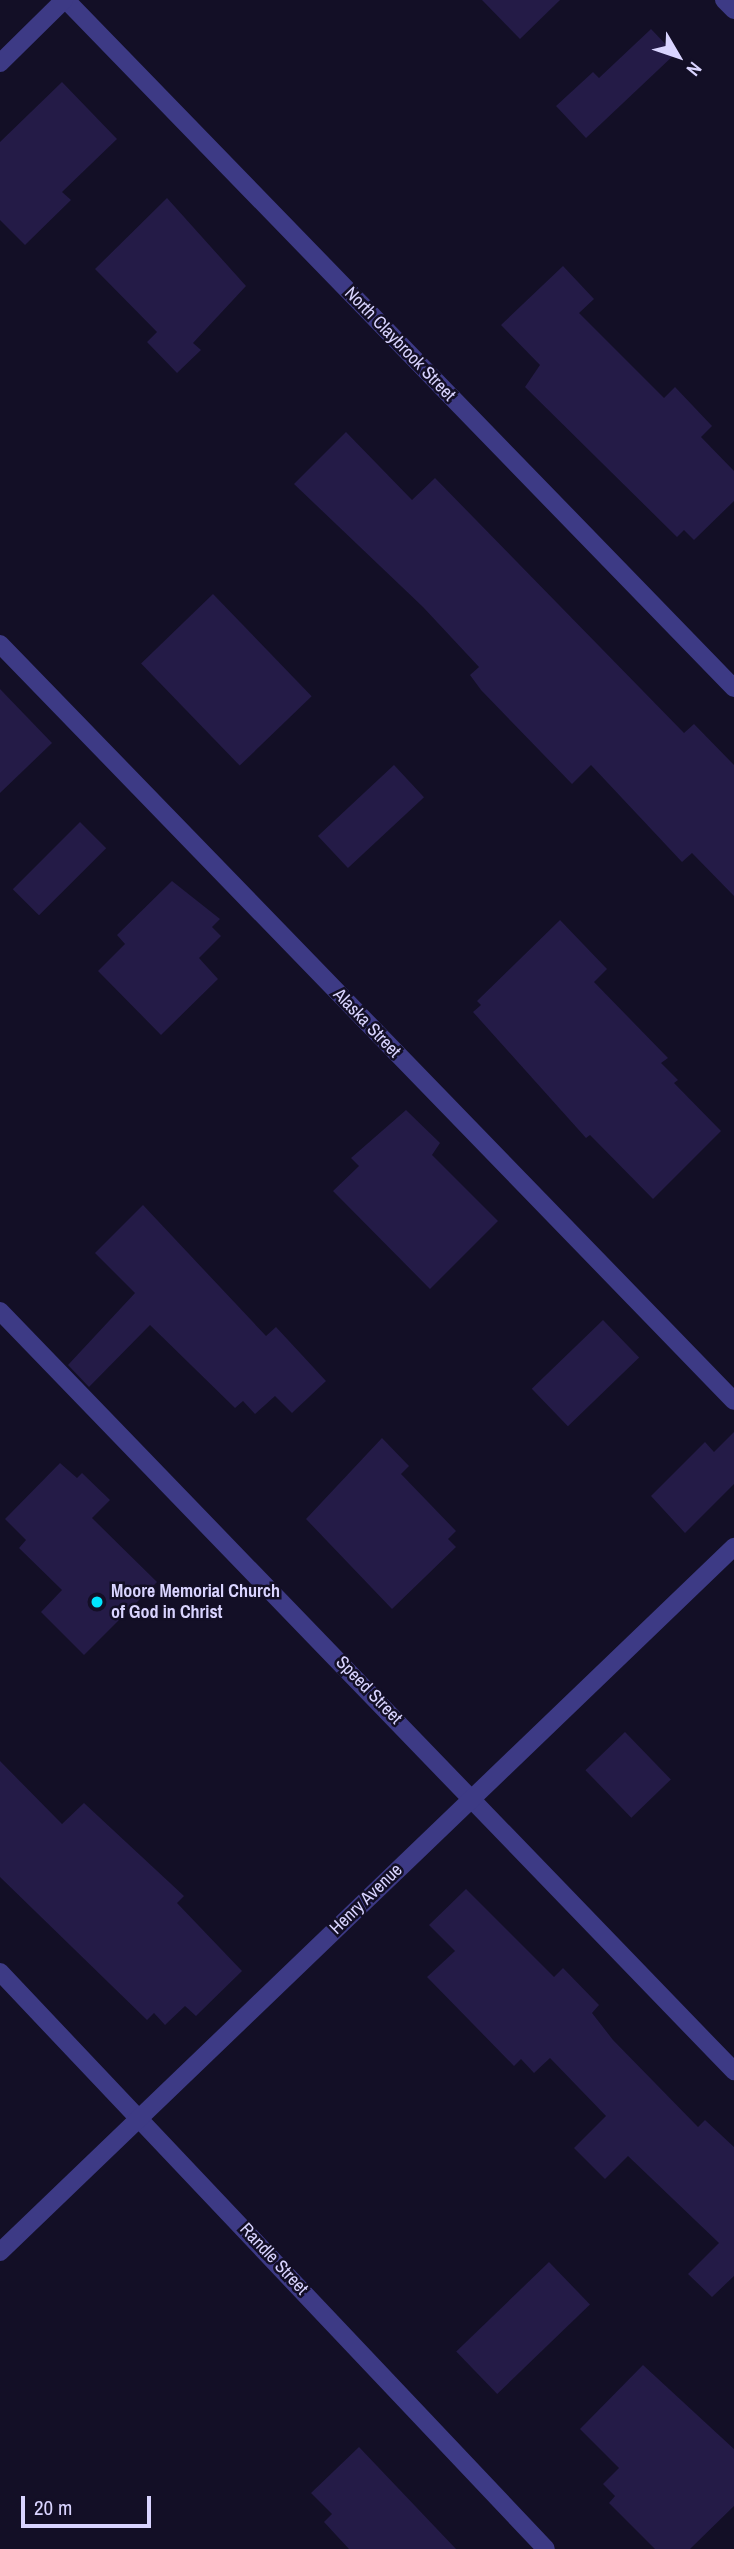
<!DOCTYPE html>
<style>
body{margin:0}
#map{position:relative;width:734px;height:2549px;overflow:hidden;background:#130f26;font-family:"Archivo Narrow",sans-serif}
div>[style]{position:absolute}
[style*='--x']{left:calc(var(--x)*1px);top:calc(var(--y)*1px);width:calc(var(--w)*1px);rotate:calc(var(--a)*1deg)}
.building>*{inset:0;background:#241b47;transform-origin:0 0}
.minor>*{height:18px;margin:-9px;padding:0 9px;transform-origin:9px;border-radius:9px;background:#3d3a85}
.dots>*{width:19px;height:19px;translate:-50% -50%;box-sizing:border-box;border:4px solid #130f26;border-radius:50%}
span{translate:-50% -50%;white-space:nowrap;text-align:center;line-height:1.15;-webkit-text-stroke:5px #130f26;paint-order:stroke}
.street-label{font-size:18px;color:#d9d4ff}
.poi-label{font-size:18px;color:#d9d4ff;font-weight:700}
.left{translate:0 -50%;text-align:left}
.north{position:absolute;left:643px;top:21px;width:70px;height:70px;-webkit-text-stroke:5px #130f26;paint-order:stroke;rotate:129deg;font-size:19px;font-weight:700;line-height:28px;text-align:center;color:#d9d4ff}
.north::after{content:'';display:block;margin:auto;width:24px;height:32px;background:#d9d4ff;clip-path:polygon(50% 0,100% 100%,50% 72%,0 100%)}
.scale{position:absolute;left:21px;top:2496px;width:130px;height:32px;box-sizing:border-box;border:4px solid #d9d4ff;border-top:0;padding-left:9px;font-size:21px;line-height:24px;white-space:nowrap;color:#d9d4ff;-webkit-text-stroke:5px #130f26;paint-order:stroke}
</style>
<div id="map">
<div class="building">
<div style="clip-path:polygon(482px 0,560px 0,520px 39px)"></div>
<div style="clip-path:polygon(651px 29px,675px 54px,586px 138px,556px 106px,593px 72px,599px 78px)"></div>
<div style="clip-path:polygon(62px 82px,117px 139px,62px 192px,71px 200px,25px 245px,0 220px,0 142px)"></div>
<div style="clip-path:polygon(167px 198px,246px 286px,193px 343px,201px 350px,177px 373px,147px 342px,157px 332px,95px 269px)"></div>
<div style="clip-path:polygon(563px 266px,594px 299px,579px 313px,664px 398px,675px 387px,712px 426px,701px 437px,734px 471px,734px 501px,694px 540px,684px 530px,677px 537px,525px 387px,540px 365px,501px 325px)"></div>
<div style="clip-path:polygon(346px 432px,412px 500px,435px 478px,684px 733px,694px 724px,734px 765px,734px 896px,692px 853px,682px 862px,591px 765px,572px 784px,481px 690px,470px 675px,479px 667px,423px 607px,294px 484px)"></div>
<div style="left:213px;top:594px;width:142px;height:100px;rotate:46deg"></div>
<div style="clip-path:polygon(0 689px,52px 743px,0 793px)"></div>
<div style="left:394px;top:765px;width:44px;height:104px;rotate:47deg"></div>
<div style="left:80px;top:822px;width:37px;height:95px;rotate:45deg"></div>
<div style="clip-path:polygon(172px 881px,220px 919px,212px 927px,221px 936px,199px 958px,218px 979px,161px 1035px,98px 971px,125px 944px,117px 935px)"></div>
<div style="clip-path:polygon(560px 920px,607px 969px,594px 982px,668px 1058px,661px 1063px,678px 1080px,674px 1083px,721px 1131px,653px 1199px,590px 1135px,586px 1138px,473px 1012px,481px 1005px,477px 1001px)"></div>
<div style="clip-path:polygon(406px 1110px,440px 1143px,432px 1155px,498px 1221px,430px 1289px,333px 1191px,359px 1166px,351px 1158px)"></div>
<div style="clip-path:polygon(143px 1205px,266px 1336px,276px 1327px,326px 1381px,292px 1413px,275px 1396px,255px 1414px,243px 1401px,235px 1408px,150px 1325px,89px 1387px,68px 1365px,135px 1293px,95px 1253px)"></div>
<div style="left:603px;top:1320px;width:52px;height:99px;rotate:46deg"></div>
<div style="clip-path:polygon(734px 1432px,734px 1484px,685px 1533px,651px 1496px,705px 1442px,714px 1452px)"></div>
<div style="clip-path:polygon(382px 1438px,409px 1466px,401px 1474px,456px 1531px,448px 1539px,456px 1547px,392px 1609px,306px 1519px)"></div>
<div style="clip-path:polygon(60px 1463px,77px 1478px,82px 1473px,110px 1500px,92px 1518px,157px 1582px,84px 1655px,41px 1612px,62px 1590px,19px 1548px,26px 1540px,5px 1519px)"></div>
<div style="left:625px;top:1732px;width:66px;height:55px;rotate:46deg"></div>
<div style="clip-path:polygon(0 1761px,62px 1824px,84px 1803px,184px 1896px,177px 1903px,242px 1971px,196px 2016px,185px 2006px,165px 2025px,154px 2013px,147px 2020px,0 1877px)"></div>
<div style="clip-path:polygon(466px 1889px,554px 1977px,563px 1968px,599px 2005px,592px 2013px,613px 2040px,698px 2127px,705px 2120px,734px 2147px,734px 2276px,712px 2297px,688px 2274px,719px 2243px,628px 2156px,605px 2179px,574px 2148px,606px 2116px,550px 2058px,534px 2073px,521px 2059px,514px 2066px,427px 1977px,455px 1951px,429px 1925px)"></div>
<div style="left:549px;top:2262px;width:59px;height:129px;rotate:46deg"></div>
<div style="clip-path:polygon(643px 2365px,734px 2449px,734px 2506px,690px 2549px,655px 2549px,609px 2503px,615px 2496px,603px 2484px,619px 2468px,580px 2429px)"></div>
<div style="clip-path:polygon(359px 2447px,456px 2549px,349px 2549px,324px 2522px,332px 2514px,311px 2493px)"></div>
</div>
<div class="minor">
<div style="--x:66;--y:0;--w:959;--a:45.85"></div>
<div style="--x:724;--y:0;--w:14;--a:45"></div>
<div style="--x:0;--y:63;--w:90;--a:-44.5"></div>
<div style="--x:0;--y:644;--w:1054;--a:45.88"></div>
<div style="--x:0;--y:1311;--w:1057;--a:46"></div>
<div style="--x:0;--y:1972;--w:794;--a:46.58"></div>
<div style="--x:0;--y:2252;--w:1018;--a:-43.85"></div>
</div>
<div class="dots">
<div style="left:97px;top:1602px;background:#00e5ff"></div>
</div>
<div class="street-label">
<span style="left:400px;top:344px;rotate:46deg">North Claybrook Street</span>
<span style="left:367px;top:1023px;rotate:46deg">Alaska Street</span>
<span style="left:369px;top:1690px;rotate:46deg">Speed Street</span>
<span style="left:366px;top:1899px;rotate:-44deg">Henry Avenue</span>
<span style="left:274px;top:2259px;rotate:47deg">Randle Street</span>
</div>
<div class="poi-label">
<span class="left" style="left:111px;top:1602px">Moore Memorial Church<br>of God in Christ</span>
</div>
<div class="north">N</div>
<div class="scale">20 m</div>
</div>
